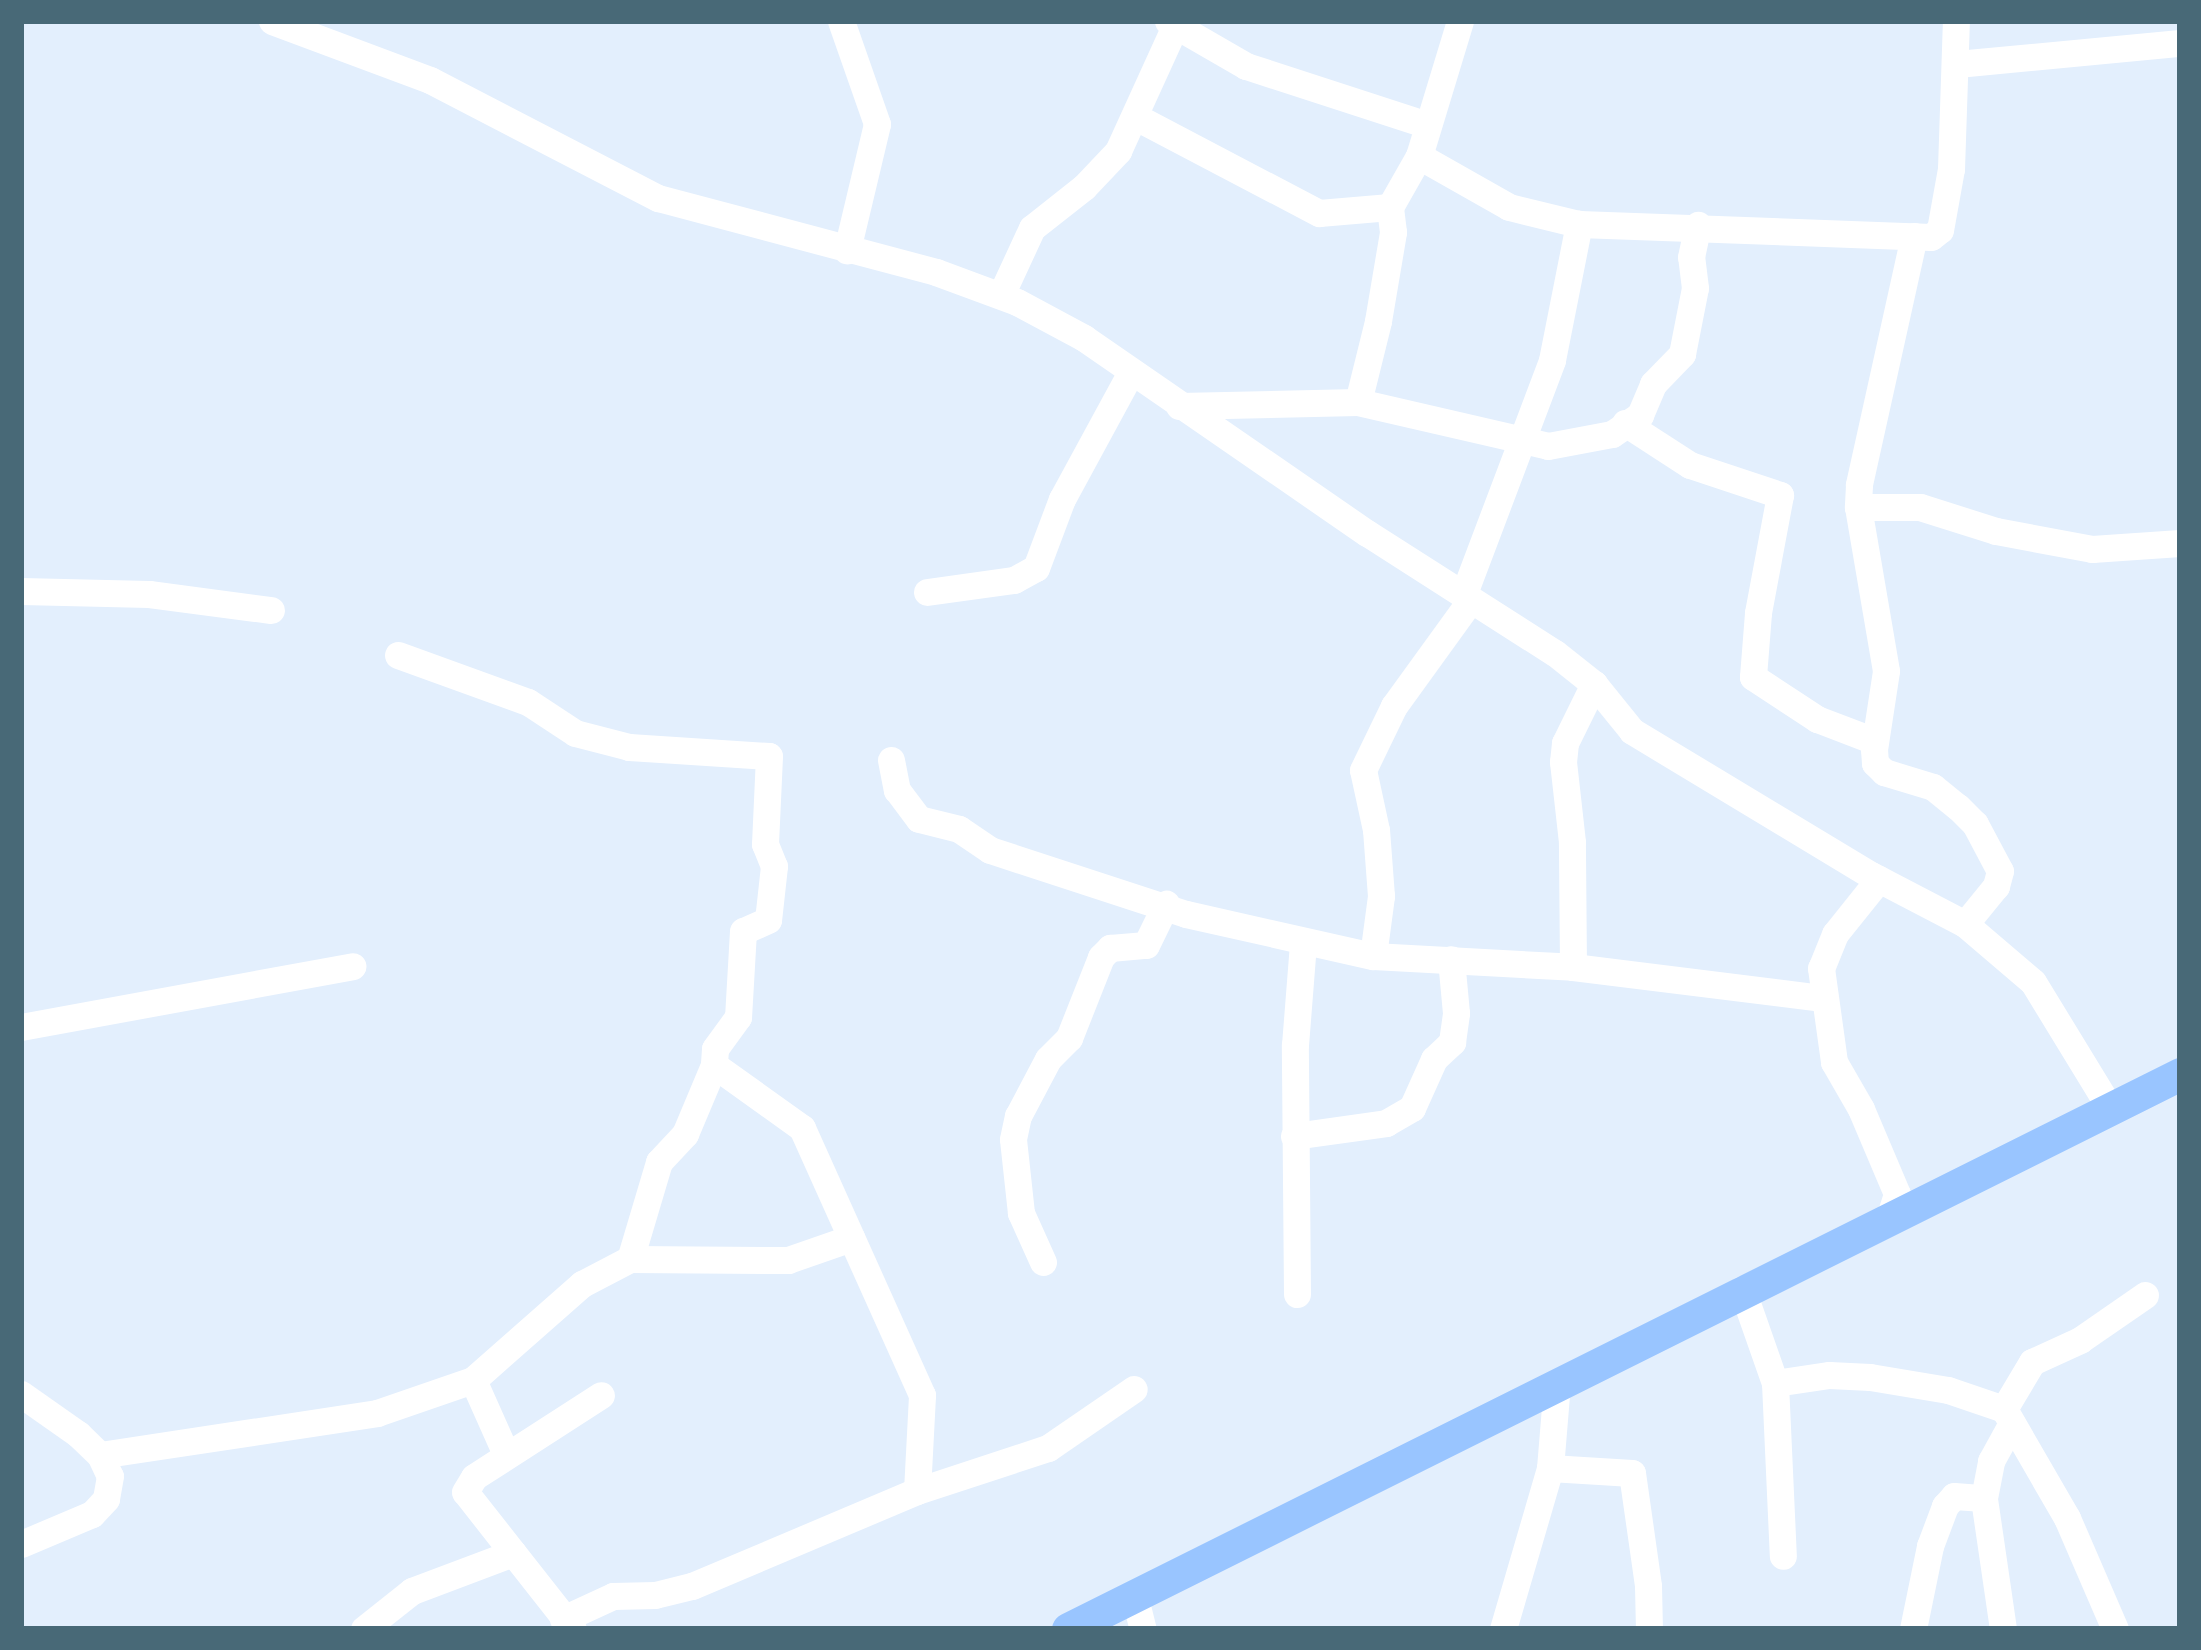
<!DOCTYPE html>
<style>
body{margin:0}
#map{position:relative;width:2201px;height:1650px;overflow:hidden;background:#e3effd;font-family:Quicksand,sans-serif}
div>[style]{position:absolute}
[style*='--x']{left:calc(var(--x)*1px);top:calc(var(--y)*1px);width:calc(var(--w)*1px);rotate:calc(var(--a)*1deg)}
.minor>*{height:27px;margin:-13.5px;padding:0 13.5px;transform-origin:13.5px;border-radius:13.5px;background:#fff}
.major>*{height:33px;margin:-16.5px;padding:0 16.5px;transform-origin:16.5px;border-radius:16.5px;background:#99c5ff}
span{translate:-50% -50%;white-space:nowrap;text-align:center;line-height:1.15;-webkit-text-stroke:12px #ebf4ff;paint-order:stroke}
.frame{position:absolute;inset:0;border:24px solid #486977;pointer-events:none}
</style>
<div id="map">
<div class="minor">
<div style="--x:272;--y:21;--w:169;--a:20.5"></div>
<div style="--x:430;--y:80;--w:257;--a:27.4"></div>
<div style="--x:658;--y:198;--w:288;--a:14.9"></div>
<div style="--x:936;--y:272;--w:86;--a:20.3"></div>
<div style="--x:1017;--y:302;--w:76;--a:28.2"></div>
<div style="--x:1084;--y:338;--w:344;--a:34.6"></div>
<div style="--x:1367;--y:533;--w:223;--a:32.6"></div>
<div style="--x:1555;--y:653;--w:50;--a:38.5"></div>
<div style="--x:1594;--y:684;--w:60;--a:51"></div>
<div style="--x:1632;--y:731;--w:279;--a:31.1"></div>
<div style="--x:1871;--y:875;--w:106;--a:27.5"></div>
<div style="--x:1965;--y:924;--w:89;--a:40.5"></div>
<div style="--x:2033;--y:982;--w:148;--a:58.6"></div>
<div style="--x:841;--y:21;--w:109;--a:70.7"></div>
<div style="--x:877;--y:124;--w:130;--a:103.4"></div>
<div style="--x:1168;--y:21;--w:90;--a:30"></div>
<div style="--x:1246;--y:66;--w:191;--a:18"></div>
<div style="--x:1957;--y:64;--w:224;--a:-5.4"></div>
<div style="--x:1136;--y:117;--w:207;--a:27.7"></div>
<div style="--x:1319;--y:213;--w:71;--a:-4.8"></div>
<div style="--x:1419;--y:156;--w:103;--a:29.5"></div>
<div style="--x:1509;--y:207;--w:72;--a:13.7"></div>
<div style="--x:1579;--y:224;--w:352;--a:2.1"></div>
<div style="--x:1931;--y:237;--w:11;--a:-38"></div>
<div style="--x:1940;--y:230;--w:62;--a:-79.8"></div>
<div style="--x:1951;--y:169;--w:148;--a:-88.1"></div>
<div style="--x:1914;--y:236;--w:255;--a:102.5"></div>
<div style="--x:1859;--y:485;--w:22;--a:93"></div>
<div style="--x:1858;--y:507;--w:166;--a:80.3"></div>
<div style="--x:1886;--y:671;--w:79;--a:98.7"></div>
<div style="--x:1874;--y:749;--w:14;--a:86"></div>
<div style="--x:1875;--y:763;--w:13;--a:45"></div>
<div style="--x:1884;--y:772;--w:51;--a:17"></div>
<div style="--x:1933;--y:787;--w:32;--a:39"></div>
<div style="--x:1958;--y:807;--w:24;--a:45"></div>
<div style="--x:1975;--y:824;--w:53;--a:62"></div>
<div style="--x:2000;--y:871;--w:16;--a:105"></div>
<div style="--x:1996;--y:886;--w:49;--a:129.2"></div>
<div style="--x:1001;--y:295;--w:74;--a:-65.2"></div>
<div style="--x:1032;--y:228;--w:66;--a:-38.3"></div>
<div style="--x:1084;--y:187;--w:50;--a:-46.6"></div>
<div style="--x:1118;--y:151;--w:137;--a:-65.5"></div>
<div style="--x:1358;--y:402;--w:83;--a:-76.1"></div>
<div style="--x:1378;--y:321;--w:90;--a:-80.4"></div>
<div style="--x:1393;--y:232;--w:25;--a:-97"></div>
<div style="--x:1390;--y:207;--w:59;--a:-60.4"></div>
<div style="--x:1419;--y:156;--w:141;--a:-73.1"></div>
<div style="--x:1179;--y:406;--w:179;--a:-1.3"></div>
<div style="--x:1358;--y:402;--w:195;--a:13"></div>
<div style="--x:1548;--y:446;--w:65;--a:-10.6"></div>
<div style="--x:1612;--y:434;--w:34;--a:-34"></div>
<div style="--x:1640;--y:415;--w:34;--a:-67"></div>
<div style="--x:1653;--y:384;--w:42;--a:-46"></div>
<div style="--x:1682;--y:354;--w:67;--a:-78.9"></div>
<div style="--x:1695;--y:288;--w:31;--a:-97"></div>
<div style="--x:1691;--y:257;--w:33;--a:-78"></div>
<div style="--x:1625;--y:423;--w:77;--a:32.9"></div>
<div style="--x:1690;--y:465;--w:95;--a:18.4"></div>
<div style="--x:1780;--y:495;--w:120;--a:100.6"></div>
<div style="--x:1758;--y:613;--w:64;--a:94.5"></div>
<div style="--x:1753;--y:677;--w:77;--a:33.3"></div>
<div style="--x:1817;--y:719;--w:62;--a:20.8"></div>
<div style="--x:1858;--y:507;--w:62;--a:0"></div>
<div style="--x:1920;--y:507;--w:80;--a:17.5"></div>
<div style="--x:1996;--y:531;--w:98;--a:10.6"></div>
<div style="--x:2092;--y:549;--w:88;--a:-3.9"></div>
<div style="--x:21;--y:591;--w:128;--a:1.3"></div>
<div style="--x:149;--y:594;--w:123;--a:7.5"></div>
<div style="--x:927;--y:592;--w:88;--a:-7.9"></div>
<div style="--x:1014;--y:580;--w:25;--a:-29"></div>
<div style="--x:1036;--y:568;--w:74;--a:-69.4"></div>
<div style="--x:1062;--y:499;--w:145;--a:-61.5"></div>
<div style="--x:1463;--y:596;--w:252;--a:-69.3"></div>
<div style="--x:1552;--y:360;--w:139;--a:-78.8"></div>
<div style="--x:398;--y:655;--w:138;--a:19.9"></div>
<div style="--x:528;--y:702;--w:56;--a:33.4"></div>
<div style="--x:575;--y:733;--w:56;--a:14.5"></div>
<div style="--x:629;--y:747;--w:140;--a:3.7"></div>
<div style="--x:769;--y:756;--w:88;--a:92.6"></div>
<div style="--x:765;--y:844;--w:24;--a:68"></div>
<div style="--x:774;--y:866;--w:54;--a:96.3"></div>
<div style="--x:768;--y:920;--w:27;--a:156"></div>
<div style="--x:743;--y:931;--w:86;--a:93.3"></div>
<div style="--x:738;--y:1017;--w:39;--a:126"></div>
<div style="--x:715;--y:1049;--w:16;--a:94"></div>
<div style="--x:714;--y:1065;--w:75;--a:112.8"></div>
<div style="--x:685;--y:1134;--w:38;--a:133"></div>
<div style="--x:659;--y:1162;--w:101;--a:106.6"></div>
<div style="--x:891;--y:760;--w:31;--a:79"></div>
<div style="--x:897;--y:790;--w:36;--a:53"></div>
<div style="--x:919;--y:819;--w:41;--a:14"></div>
<div style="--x:959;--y:829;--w:37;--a:34"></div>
<div style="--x:990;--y:850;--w:206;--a:18.1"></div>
<div style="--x:1186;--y:914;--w:192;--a:12.7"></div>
<div style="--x:1373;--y:956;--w:200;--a:3.1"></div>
<div style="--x:1573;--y:967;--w:252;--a:7.1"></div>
<div style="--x:1879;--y:879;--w:70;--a:128.7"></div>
<div style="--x:1835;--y:934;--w:37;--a:112"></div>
<div style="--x:1821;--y:968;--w:95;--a:82.1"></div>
<div style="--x:1834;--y:1062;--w:54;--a:60.1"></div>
<div style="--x:1861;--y:1109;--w:92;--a:67"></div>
<div style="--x:1897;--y:1194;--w:23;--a:108"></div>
<div style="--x:1373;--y:956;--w:61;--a:-82.4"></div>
<div style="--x:1381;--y:896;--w:66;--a:-94.3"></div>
<div style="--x:1376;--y:830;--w:61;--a:-102.2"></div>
<div style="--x:1363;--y:770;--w:71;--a:-64.2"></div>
<div style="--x:1394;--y:706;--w:130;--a:-54.1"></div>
<div style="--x:1573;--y:967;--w:125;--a:-90.5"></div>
<div style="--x:1572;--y:842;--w:81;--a:-96.4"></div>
<div style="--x:1563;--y:762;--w:19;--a:-84"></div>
<div style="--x:1565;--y:743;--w:66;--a:-63.8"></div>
<div style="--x:21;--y:1027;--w:337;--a:-10.4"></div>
<div style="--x:1294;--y:1136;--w:93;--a:-8"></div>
<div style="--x:1386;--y:1123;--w:30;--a:-30"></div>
<div style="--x:1412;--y:1108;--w:54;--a:-65.8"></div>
<div style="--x:1434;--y:1059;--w:25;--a:-43"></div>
<div style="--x:1452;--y:1042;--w:29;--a:-82"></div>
<div style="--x:1456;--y:1013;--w:54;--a:-95.3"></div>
<div style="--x:1043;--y:1262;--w:54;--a:-114.2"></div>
<div style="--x:1021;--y:1213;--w:74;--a:-96.2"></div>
<div style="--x:1013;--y:1139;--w:24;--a:-78"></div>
<div style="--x:1018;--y:1116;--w:64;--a:-62.2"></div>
<div style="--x:1048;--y:1059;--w:30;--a:-45"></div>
<div style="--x:1069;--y:1038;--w:87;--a:-68.4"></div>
<div style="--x:1101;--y:957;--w:13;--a:-45"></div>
<div style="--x:1110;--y:948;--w:36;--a:-5"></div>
<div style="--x:1146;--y:945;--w:46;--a:-64"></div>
<div style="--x:1742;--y:1289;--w:100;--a:70.7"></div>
<div style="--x:1775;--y:1383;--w:173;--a:87.4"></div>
<div style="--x:1297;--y:1294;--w:249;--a:-90.5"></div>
<div style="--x:1295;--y:1045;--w:101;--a:-85.5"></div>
<div style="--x:473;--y:1380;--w:81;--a:66"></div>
<div style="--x:1775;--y:1383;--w:55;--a:-8.4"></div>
<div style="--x:1829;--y:1375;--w:41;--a:2.8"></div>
<div style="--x:1870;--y:1377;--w:79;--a:9.5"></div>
<div style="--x:1948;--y:1390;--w:59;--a:18.7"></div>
<div style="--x:2004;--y:1409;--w:126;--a:60"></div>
<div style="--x:2067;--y:1518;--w:121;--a:66.6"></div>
<div style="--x:21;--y:1394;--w:70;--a:35.1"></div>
<div style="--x:78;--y:1434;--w:30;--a:44"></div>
<div style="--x:100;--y:1455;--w:23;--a:65"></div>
<div style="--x:110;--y:1476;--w:23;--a:100"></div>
<div style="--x:106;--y:1499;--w:21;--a:133"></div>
<div style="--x:92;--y:1514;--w:77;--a:157.1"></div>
<div style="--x:2004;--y:1409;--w:55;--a:-59.2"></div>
<div style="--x:2032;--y:1362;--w:53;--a:-24.6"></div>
<div style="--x:2080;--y:1340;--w:79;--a:-34.7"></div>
<div style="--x:100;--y:1455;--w:280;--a:-8.6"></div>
<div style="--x:377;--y:1413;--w:102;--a:-19"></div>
<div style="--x:473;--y:1380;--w:145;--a:-41.4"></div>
<div style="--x:582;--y:1284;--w:54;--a:-27.5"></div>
<div style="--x:630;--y:1259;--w:158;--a:0.4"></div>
<div style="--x:788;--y:1260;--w:67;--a:-19.2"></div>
<div style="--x:1550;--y:1468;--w:82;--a:3.5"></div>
<div style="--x:1632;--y:1473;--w:114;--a:81.9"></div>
<div style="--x:1648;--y:1586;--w:43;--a:88.7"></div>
<div style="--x:917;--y:1491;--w:138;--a:-18.2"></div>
<div style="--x:1048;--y:1448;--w:104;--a:-34.5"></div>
<div style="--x:1134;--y:1594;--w:36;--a:76"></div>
<div style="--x:563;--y:1619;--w:55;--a:-24.7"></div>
<div style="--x:613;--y:1596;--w:42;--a:-1.4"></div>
<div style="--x:655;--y:1595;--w:38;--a:-14"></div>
<div style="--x:692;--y:1586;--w:244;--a:-22.9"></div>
<div style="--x:917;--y:1491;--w:96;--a:-87"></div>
<div style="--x:922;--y:1395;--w:293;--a:-114.2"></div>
<div style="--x:802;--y:1128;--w:108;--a:-144.4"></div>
<div style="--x:364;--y:1629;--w:61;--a:-38.4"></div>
<div style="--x:412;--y:1591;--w:108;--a:-20.6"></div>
<div style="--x:573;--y:1629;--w:174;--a:-128.2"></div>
<div style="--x:465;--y:1492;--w:17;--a:-59"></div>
<div style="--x:474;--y:1477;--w:151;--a:-32.8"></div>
<div style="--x:1503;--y:1629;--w:168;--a:-73.7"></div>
<div style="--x:1550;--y:1468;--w:86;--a:-85.3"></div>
<div style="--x:1913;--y:1629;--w:85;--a:-78.4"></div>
<div style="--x:1930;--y:1546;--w:43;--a:-69.4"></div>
<div style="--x:1945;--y:1506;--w:13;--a:-48"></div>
<div style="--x:1954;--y:1496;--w:30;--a:4"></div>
<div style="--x:2003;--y:1629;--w:132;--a:-98.3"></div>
<div style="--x:1984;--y:1498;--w:38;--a:-79"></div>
<div style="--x:1991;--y:1461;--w:43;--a:-61.1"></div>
</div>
<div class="major">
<div style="--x:1068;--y:1629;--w:1243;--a:-26.52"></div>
</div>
<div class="frame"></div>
</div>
